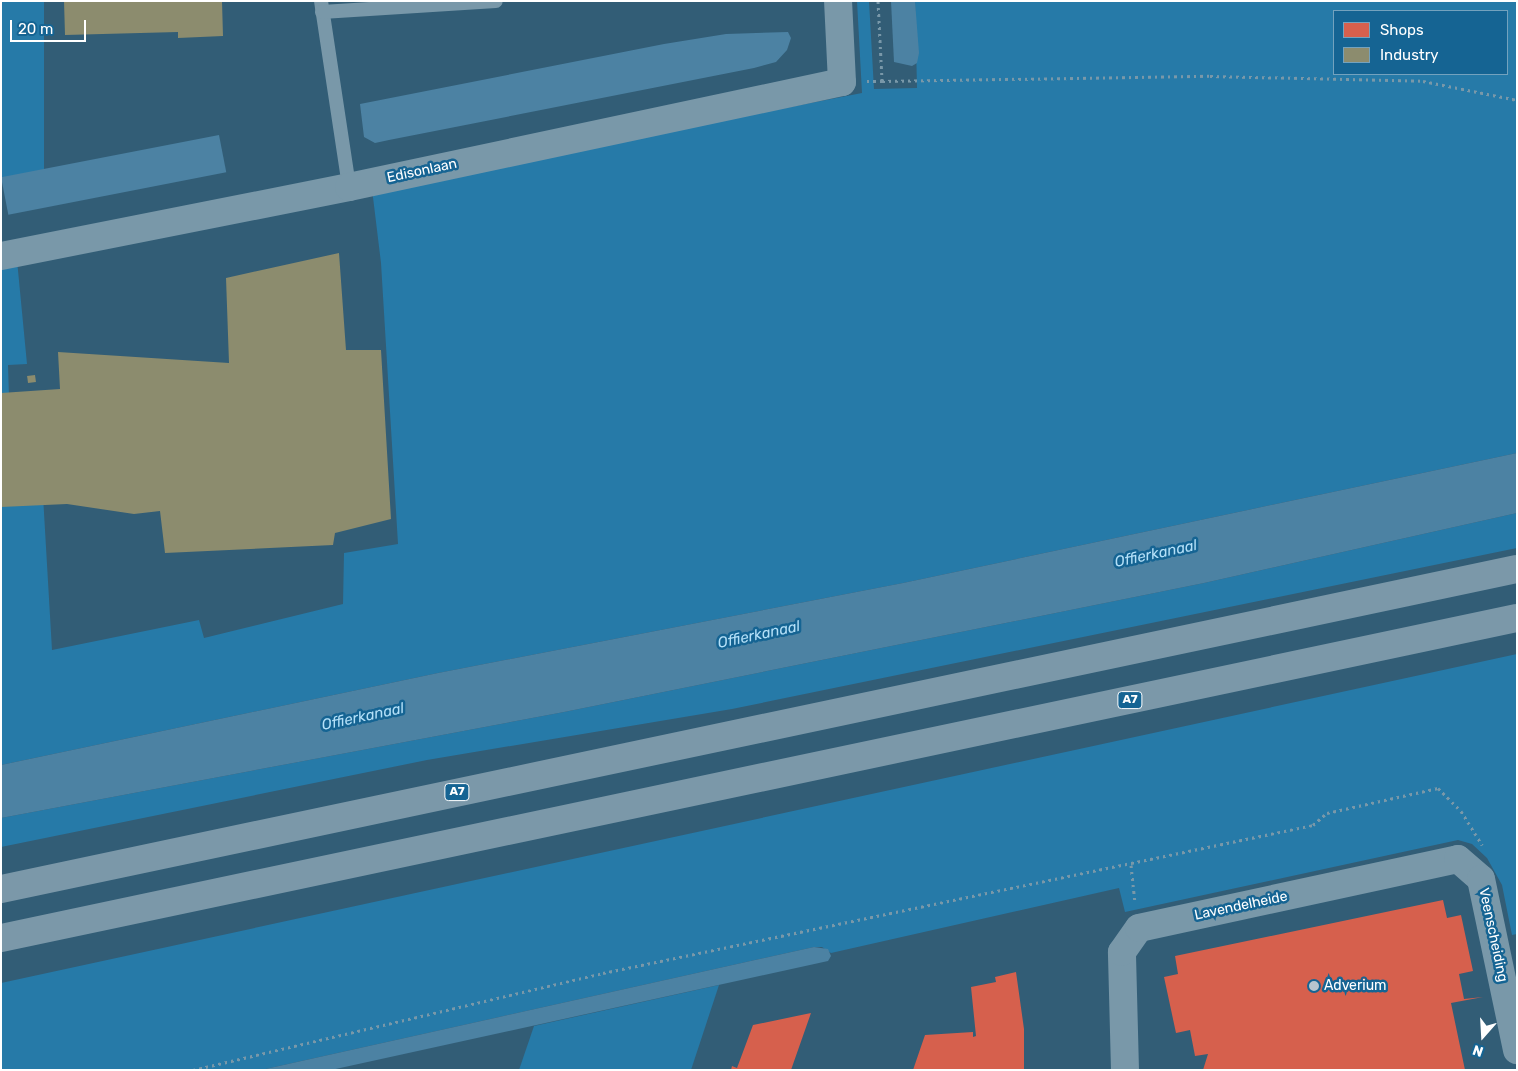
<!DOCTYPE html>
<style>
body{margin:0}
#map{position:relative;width:1518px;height:1071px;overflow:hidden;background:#325d76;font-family:Rubik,sans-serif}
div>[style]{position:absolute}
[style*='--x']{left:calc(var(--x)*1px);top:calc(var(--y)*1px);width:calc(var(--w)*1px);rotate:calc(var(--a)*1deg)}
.green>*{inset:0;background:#267aa8;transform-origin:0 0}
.water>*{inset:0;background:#4c82a3;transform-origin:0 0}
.shops>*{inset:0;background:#d6604d}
.industry>*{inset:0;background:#8c8c6e;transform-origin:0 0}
.path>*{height:3px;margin-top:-1.5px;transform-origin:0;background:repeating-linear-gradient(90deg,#7998a9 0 2.5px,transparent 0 6.5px)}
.lane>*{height:14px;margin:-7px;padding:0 7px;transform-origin:7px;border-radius:7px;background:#7998a9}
.street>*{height:28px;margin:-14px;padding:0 14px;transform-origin:14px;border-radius:14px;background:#7998a9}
.highway>*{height:28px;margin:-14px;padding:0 14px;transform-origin:14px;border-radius:14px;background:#7b98a9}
.dots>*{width:14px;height:14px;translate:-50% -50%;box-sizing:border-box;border:2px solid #156493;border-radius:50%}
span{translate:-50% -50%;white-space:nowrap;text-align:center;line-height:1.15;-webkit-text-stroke:5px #156493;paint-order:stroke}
.shield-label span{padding:1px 4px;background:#156493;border:1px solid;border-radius:4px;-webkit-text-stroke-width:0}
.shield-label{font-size:12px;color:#fff;font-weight:700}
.street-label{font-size:14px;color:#fff}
.poi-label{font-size:14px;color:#fff}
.left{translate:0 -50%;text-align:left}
.water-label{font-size:15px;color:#b4e0f8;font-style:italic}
.frame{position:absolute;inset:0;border:2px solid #fff;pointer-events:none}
.legend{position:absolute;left:1333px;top:10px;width:175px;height:65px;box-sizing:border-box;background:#156493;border:1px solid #73a2be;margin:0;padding:6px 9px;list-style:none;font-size:15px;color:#fff}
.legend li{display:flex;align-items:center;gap:10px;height:25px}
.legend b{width:25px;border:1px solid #73a2be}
.north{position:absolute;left:1458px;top:1011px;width:50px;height:50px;-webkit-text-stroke:4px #156493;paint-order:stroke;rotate:199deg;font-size:14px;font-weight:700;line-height:20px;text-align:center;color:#fff}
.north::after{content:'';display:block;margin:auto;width:18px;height:22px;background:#fff;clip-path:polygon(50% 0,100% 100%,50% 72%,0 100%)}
.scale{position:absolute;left:10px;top:20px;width:76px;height:22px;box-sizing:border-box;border:2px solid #fff;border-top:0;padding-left:6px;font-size:15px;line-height:18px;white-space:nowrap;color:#fff;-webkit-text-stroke:4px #156493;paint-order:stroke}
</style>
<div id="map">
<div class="green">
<div style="left:1px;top:1px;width:43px;height:177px"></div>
<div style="clip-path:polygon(evenodd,857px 1px,869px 1px,874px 89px,917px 88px,915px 1px,1517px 1px,1517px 453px,903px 583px,438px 673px,1px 765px,1px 264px,17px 260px,27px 364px,8px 365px,10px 428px,39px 427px,52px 650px,199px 620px,204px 638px,343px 604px,344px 553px,398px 544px,381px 263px,372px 189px,862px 93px,857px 1px,1334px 11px,1507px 11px,1507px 74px,1334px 74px,1334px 11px)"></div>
<div style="clip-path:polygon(1517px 513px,1517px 548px,732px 709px,427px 760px,1px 847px,1px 818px,564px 712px,1204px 583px)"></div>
<div style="clip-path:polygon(1517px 654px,1517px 934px,1512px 935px,1502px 885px,1487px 858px,1472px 844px,1458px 840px,1125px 912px,1119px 888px,831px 953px,822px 947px,814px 947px,261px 1070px,1px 1070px,1px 983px)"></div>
<div style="clip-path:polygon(719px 985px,691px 1070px,519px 1070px,534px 1026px)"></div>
</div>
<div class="water">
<div style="clip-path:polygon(891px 1px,915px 1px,919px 53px,917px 63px,912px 66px,894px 62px)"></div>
<div style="clip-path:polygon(788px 32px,791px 38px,787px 50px,776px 62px,754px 68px,389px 140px,375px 143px,364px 137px,360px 104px,664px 44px,726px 34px)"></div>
<div style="left:219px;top:135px;width:38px;height:222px;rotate:79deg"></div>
<div style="clip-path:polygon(1517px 453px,1517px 513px,1204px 583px,564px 712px,1px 818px,1px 765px,438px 673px,903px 583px)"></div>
<div style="clip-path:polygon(814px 947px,828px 949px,831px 956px,828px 961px,331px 1070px,261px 1070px)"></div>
</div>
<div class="shops">
<div style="clip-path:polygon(1443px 900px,1447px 918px,1461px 915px,1473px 971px,1459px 974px,1464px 999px,1483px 997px,1451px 1003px,1465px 1070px,1203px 1070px,1208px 1054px,1195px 1056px,1190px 1030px,1176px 1033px,1164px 977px,1178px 974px,1175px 956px)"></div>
<div style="clip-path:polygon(1016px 972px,1024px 1029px,1024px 1070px,913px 1070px,925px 1035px,973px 1032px,973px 1037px,976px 1036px,971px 987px,996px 982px,995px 977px)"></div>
<div style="clip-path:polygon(811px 1013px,791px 1070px,731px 1070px,732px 1066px,737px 1068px,753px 1025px)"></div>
</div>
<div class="industry">
<div style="clip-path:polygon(64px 1px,222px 1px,223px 36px,178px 38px,178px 32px,65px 35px)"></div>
<div style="clip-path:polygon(339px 253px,346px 350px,381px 350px,391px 519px,335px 533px,333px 545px,165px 553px,160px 511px,134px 514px,67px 504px,1px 507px,1px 393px,60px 389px,58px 352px,229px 363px,226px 278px)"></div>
<div style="left:35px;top:375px;width:7px;height:8px;rotate:82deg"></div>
</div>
<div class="path">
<div style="--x:878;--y:1;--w:80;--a:87.1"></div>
<div style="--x:882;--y:81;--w:328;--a:-0.9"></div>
<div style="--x:1210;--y:76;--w:213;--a:1.3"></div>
<div style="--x:1423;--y:81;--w:96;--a:11.4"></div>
<div style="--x:867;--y:81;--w:15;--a:0"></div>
<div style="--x:1131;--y:865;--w:38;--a:84"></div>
<div style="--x:193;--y:1070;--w:421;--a:-13.3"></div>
<div style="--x:603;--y:973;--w:725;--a:-11.77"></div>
<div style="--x:1313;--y:825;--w:18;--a:-41"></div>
<div style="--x:1327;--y:813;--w:114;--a:-12.7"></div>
<div style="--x:1438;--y:788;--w:33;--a:45"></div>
<div style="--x:1461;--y:811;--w:40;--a:58"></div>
</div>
<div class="lane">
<div style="--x:321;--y:1;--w:188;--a:81.4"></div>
<div style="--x:322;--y:12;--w:174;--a:-3.6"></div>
</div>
<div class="street">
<div style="--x:1;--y:256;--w:355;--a:-11.2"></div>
<div style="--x:349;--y:187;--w:504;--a:-12.02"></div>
<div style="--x:842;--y:82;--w:81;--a:-92.8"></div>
<div style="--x:1125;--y:1070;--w:118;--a:-91.5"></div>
<div style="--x:1122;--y:952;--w:29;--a:-55"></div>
<div style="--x:1139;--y:928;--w:326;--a:-12.2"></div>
<div style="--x:1458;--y:859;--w:30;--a:41"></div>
<div style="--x:1481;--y:879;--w:175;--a:78.1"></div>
</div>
<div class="highway">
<div style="--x:1;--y:889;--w:1549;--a:-11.92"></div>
<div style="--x:1;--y:938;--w:1549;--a:-11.92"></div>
</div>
<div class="dots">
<div style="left:1314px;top:986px;background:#b7c6cf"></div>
</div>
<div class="shield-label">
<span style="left:1130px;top:700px">A7</span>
<span style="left:457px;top:792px">A7</span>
</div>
<div class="street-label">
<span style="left:422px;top:171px;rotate:-12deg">Edisonlaan</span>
<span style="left:1241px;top:906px;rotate:-12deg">Lavendelheide</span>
<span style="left:1493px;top:935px;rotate:78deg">Veenscheiding</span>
</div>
<div class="poi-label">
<span class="left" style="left:1324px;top:986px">Adverium</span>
</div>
<div class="water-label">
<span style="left:1156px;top:554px;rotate:-12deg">Offierkanaal</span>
<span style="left:759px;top:635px;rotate:-12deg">Offierkanaal</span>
<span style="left:363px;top:717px;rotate:-12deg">Offierkanaal</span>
</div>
<div class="frame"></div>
<ul class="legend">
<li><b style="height:14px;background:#d6604d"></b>Shops</li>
<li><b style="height:14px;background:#8c8c6e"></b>Industry</li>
</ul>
<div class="north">N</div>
<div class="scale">20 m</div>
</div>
